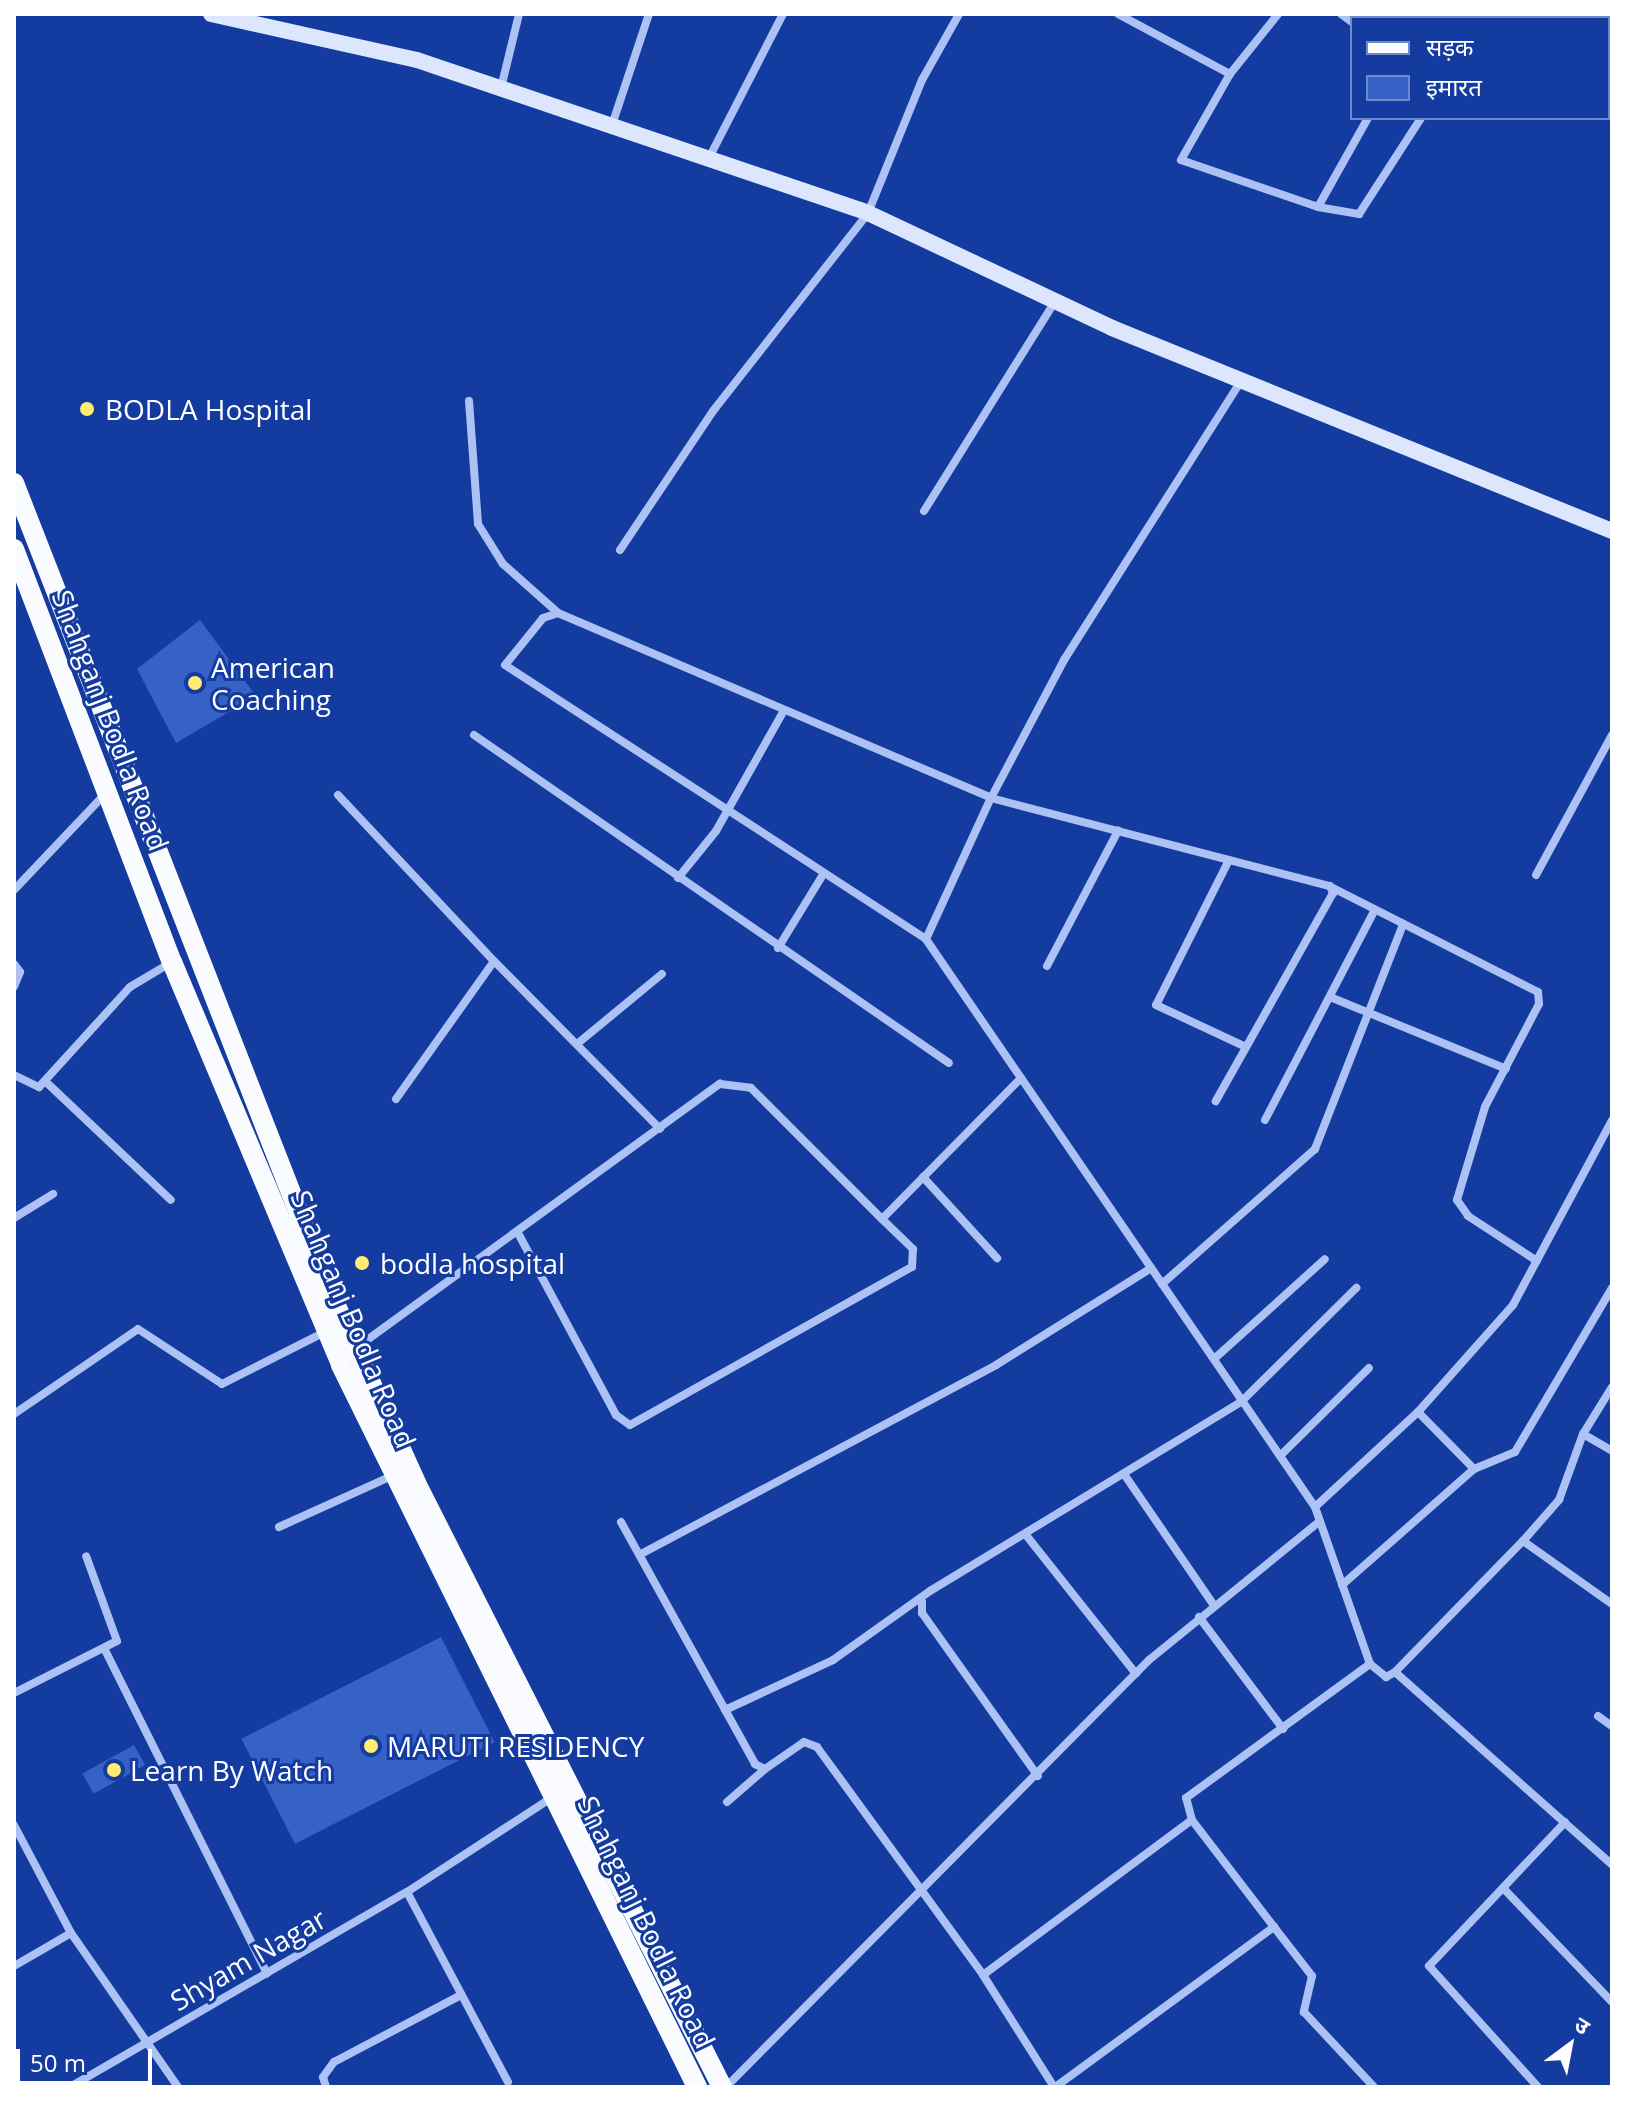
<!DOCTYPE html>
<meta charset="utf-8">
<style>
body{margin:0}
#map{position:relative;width:1626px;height:2101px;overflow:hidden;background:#133ba0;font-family:"Open Sans","Noto Sans Devanagari",sans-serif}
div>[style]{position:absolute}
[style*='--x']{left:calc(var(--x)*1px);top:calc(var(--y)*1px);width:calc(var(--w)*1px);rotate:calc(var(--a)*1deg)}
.building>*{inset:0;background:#3762c5;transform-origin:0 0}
.street>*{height:8px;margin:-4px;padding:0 4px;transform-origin:4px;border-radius:4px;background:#acc2f4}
.secondary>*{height:16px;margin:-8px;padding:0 8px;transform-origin:8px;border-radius:8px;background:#dce6fd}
.primary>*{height:20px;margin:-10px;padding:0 10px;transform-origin:10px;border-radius:10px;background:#fafbff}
.dots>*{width:22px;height:22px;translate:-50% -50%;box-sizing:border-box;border:4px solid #133ba0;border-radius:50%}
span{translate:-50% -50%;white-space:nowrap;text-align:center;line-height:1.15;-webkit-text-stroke:6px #133ba0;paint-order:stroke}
.poi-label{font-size:28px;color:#fff}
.left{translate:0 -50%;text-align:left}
.street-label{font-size:28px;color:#fff}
.frame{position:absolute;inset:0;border:16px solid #fff;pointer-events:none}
.legend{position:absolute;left:1350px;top:16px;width:260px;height:104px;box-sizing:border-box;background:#133ba0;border:2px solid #7189c6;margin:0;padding:10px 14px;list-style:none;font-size:24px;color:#fff}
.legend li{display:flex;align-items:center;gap:16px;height:40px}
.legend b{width:40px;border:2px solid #7189c6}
.north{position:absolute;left:1530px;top:2005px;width:80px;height:80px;-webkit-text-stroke:6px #133ba0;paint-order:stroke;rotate:32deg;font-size:22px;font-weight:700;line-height:32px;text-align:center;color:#fff}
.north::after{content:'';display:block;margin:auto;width:28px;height:36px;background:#fff;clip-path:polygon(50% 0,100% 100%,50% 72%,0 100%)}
.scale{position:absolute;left:16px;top:2049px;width:136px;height:36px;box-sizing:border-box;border:4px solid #fff;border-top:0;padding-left:10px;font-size:24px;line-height:28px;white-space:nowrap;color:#fff;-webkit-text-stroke:6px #133ba0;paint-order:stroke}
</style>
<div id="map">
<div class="building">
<div style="clip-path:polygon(200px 620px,256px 696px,176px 743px,137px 669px)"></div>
<div style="left:441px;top:1637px;width:118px;height:224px;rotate:63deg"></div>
<div style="left:134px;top:1745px;width:23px;height:59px;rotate:61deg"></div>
</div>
<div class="street">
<div style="--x:1118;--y:14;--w:127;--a:28.2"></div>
<div style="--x:1230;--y:74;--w:77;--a:-51.3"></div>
<div style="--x:1341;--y:14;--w:14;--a:36"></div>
<div style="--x:1432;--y:18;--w:5;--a:-53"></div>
<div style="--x:1486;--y:18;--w:5;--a:-53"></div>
<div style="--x:1608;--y:54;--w:14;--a:-73"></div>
<div style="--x:1230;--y:74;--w:99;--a:119.7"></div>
<div style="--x:1181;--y:160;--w:145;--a:18.9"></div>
<div style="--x:1318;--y:207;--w:42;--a:9.7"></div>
<div style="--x:1359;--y:214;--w:114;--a:-57.1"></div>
<div style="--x:501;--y:88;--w:76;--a:-76.3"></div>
<div style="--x:1608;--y:104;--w:4;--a:0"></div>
<div style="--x:612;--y:125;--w:117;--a:-71.6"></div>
<div style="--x:709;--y:158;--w:162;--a:-62.8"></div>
<div style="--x:1318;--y:207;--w:102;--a:-60.7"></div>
<div style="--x:469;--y:401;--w:123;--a:85.8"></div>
<div style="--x:478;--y:524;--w:47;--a:58"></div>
<div style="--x:503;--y:564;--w:72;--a:41.6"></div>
<div style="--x:924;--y:511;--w:249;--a:-58"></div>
<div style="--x:620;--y:550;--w:167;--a:-56.2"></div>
<div style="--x:713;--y:411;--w:251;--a:-51.9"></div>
<div style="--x:868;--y:213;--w:144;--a:-67.9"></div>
<div style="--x:922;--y:80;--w:76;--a:-60.7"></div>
<div style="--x:474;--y:735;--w:577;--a:34.63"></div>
<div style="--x:338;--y:795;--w:228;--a:46.8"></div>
<div style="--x:1229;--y:860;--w:162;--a:116.7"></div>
<div style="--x:1156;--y:1005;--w:99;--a:25"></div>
<div style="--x:1536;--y:875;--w:159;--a:-61.5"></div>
<div style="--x:678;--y:878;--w:60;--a:-51"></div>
<div style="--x:716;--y:831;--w:137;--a:-60.6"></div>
<div style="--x:1331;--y:887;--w:232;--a:26.9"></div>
<div style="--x:1538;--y:992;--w:12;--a:85"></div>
<div style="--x:1539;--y:1004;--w:116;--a:117.7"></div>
<div style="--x:1485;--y:1107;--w:97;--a:106.8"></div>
<div style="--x:1457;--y:1200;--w:19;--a:55"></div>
<div style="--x:1468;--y:1216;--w:82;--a:33.1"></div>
<div style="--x:14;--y:890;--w:134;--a:-46.5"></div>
<div style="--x:926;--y:939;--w:155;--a:-65.3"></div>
<div style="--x:991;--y:798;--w:350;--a:14.6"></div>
<div style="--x:1330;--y:886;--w:8;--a:67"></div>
<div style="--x:1333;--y:893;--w:239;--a:119.4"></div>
<div style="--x:778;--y:948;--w:88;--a:-58.5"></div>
<div style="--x:14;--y:964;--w:10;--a:53"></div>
<div style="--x:20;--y:972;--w:16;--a:112"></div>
<div style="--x:1047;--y:966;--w:153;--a:-62.3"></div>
<div style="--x:1330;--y:997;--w:190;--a:22.2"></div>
<div style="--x:577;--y:1044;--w:110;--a:-39.5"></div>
<div style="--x:14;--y:1075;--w:28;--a:26"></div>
<div style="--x:39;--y:1087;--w:135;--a:-47.7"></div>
<div style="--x:130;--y:987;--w:49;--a:-30.8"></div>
<div style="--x:45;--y:1081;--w:173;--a:43.4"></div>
<div style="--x:396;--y:1099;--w:169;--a:-54.6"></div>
<div style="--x:494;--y:961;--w:236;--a:45.3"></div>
<div style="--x:1265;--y:1120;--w:237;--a:-62.4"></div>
<div style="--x:923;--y:1177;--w:110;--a:47.6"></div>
<div style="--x:14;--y:1218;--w:46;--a:-31.6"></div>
<div style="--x:518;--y:1233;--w:207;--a:61.7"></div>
<div style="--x:616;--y:1415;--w:17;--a:36"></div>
<div style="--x:630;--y:1425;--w:323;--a:-29.3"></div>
<div style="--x:912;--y:1267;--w:18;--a:-87"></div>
<div style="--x:913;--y:1249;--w:43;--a:-135.9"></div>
<div style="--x:1162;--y:1284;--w:204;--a:-41.4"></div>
<div style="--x:1315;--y:1149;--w:242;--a:-68.6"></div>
<div style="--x:356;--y:1348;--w:450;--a:-36"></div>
<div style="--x:720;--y:1084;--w:31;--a:7"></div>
<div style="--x:751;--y:1088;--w:185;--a:45"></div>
<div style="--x:882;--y:1219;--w:198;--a:-45.4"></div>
<div style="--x:1021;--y:1078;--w:168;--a:-124.4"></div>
<div style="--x:926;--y:939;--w:502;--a:-146.94"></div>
<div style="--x:505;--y:665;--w:60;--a:-51"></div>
<div style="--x:543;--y:618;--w:16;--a:-18"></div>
<div style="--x:558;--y:613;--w:471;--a:23.1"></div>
<div style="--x:991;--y:798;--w:156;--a:-62.1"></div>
<div style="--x:1064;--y:660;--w:332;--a:-57.6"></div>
<div style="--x:1214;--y:1359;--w:149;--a:-42"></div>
<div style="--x:1612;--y:1387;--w:55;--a:121.7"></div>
<div style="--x:1583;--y:1434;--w:34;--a:30"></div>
<div style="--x:1418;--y:1412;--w:80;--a:45.5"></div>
<div style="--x:14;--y:1414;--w:150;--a:-34.4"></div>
<div style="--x:138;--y:1329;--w:100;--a:33.2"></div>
<div style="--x:222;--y:1384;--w:115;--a:-26.8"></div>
<div style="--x:1280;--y:1456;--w:125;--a:-44.7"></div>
<div style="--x:1124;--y:1474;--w:158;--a:55.6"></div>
<div style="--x:1315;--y:1507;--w:140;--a:-42.7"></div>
<div style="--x:1418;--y:1412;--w:143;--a:-48.4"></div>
<div style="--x:1513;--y:1305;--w:210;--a:-61.8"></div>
<div style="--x:621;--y:1522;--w:277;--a:61"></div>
<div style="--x:755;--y:1764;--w:11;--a:27"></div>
<div style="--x:765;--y:1769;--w:47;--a:-34.7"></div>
<div style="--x:804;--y:1742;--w:14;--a:21"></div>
<div style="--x:817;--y:1747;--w:282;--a:53.9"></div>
<div style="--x:983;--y:1975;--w:133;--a:57.6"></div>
<div style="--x:279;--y:1527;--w:124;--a:-24.3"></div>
<div style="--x:1026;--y:1535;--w:177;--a:51.6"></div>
<div style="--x:1523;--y:1541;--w:109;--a:35.3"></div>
<div style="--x:641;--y:1554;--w:402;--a:-28"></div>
<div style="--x:996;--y:1365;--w:183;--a:-32"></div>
<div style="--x:1342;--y:1585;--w:176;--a:-41.3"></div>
<div style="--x:1474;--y:1469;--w:44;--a:-22.5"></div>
<div style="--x:1515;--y:1452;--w:191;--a:-59.4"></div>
<div style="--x:922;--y:1602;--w:11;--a:90"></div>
<div style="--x:922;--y:1613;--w:200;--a:54.6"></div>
<div style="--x:1199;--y:1617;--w:140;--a:53.1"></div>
<div style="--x:104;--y:1648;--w:364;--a:63.4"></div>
<div style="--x:1370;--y:1664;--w:21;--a:39"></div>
<div style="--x:1386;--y:1677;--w:10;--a:-29"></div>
<div style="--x:1395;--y:1672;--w:183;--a:-45.7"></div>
<div style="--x:1523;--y:1541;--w:55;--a:-48.7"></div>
<div style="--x:1559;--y:1500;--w:70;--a:-70"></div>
<div style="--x:1395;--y:1672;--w:290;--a:41.6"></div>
<div style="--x:14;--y:1693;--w:115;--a:-26.8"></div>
<div style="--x:117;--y:1641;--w:90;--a:-110"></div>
<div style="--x:725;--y:1710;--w:119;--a:-24.8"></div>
<div style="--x:833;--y:1660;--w:119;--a:-35.4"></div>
<div style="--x:930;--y:1591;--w:365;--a:-31.3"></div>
<div style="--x:1242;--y:1401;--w:161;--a:-44.7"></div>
<div style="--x:1598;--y:1716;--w:17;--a:36"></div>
<div style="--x:727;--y:1802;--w:50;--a:-41"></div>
<div style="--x:14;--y:1825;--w:122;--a:62.2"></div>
<div style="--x:71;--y:1933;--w:66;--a:149.9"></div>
<div style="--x:1504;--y:1889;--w:156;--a:46.3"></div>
<div style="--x:1274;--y:1927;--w:62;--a:52.2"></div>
<div style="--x:1312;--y:1976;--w:37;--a:103"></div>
<div style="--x:1304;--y:2012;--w:103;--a:47"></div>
<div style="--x:71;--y:1933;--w:188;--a:55.2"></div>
<div style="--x:983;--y:1975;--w:260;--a:-36.6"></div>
<div style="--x:1192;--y:1820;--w:23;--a:-105"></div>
<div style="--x:1186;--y:1798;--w:228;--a:-36.1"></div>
<div style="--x:1370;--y:1664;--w:166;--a:-109.3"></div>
<div style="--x:1315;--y:1507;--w:520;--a:-124.42"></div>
<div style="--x:508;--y:2082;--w:215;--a:-118"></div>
<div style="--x:407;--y:1892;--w:176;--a:-33.1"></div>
<div style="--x:1058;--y:2085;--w:268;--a:-36.2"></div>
<div style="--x:1274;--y:1927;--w:135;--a:-127.5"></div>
<div style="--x:70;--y:2087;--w:389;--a:-30.1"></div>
<div style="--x:326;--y:2087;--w:10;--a:-107"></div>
<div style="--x:323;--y:2077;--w:19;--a:-54"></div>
<div style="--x:334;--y:2062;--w:144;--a:-27.8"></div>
<div style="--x:726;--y:2087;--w:601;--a:-45.27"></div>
<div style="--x:1149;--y:1660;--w:220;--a:-39.1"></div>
<div style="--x:1538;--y:2087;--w:163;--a:-132"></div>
<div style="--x:1429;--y:1966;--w:198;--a:-46.6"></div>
</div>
<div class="secondary">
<div style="--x:211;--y:14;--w:211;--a:12.6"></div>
<div style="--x:417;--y:60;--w:476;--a:18.7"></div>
<div style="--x:868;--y:213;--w:270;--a:25.2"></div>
<div style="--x:1112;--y:328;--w:540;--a:22.1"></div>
</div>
<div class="primary">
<div style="--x:14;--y:483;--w:866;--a:68.68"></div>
<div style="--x:329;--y:1290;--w:212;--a:65.7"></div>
<div style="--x:416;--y:1483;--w:677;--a:63.13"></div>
<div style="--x:14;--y:549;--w:442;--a:69.1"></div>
<div style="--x:172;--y:962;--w:437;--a:67.2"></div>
<div style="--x:341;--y:1365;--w:805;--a:63.75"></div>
</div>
<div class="dots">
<div style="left:87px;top:409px;background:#ffec70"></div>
<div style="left:195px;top:683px;background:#ffec70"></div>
<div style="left:362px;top:1263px;background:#ffec70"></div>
<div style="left:371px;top:1746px;background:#ffec70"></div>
<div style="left:114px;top:1770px;background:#ffec70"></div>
</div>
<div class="poi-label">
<span class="left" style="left:105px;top:409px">BODLA Hospital</span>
<span class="left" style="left:211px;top:683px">American<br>Coaching</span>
<span class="left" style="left:380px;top:1263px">bodla hospital</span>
<span class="left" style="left:387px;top:1746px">MARUTI RESIDENCY</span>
<span class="left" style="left:130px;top:1770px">Learn By Watch</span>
</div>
<div class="street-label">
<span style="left:111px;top:720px;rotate:69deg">Shahganj Bodla Road</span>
<span style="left:354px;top:1319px;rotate:67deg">Shahganj Bodla Road</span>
<span style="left:647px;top:1922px;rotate:64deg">Shahganj Bodla Road</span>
<span style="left:248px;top:1959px;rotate:-30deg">Shyam Nagar</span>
</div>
<div class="frame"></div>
<ul class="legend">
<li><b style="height:10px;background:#fafbff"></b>सड़क</li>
<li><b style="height:22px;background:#3762c5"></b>इमारत</li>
</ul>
<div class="north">उ</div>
<div class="scale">50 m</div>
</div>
